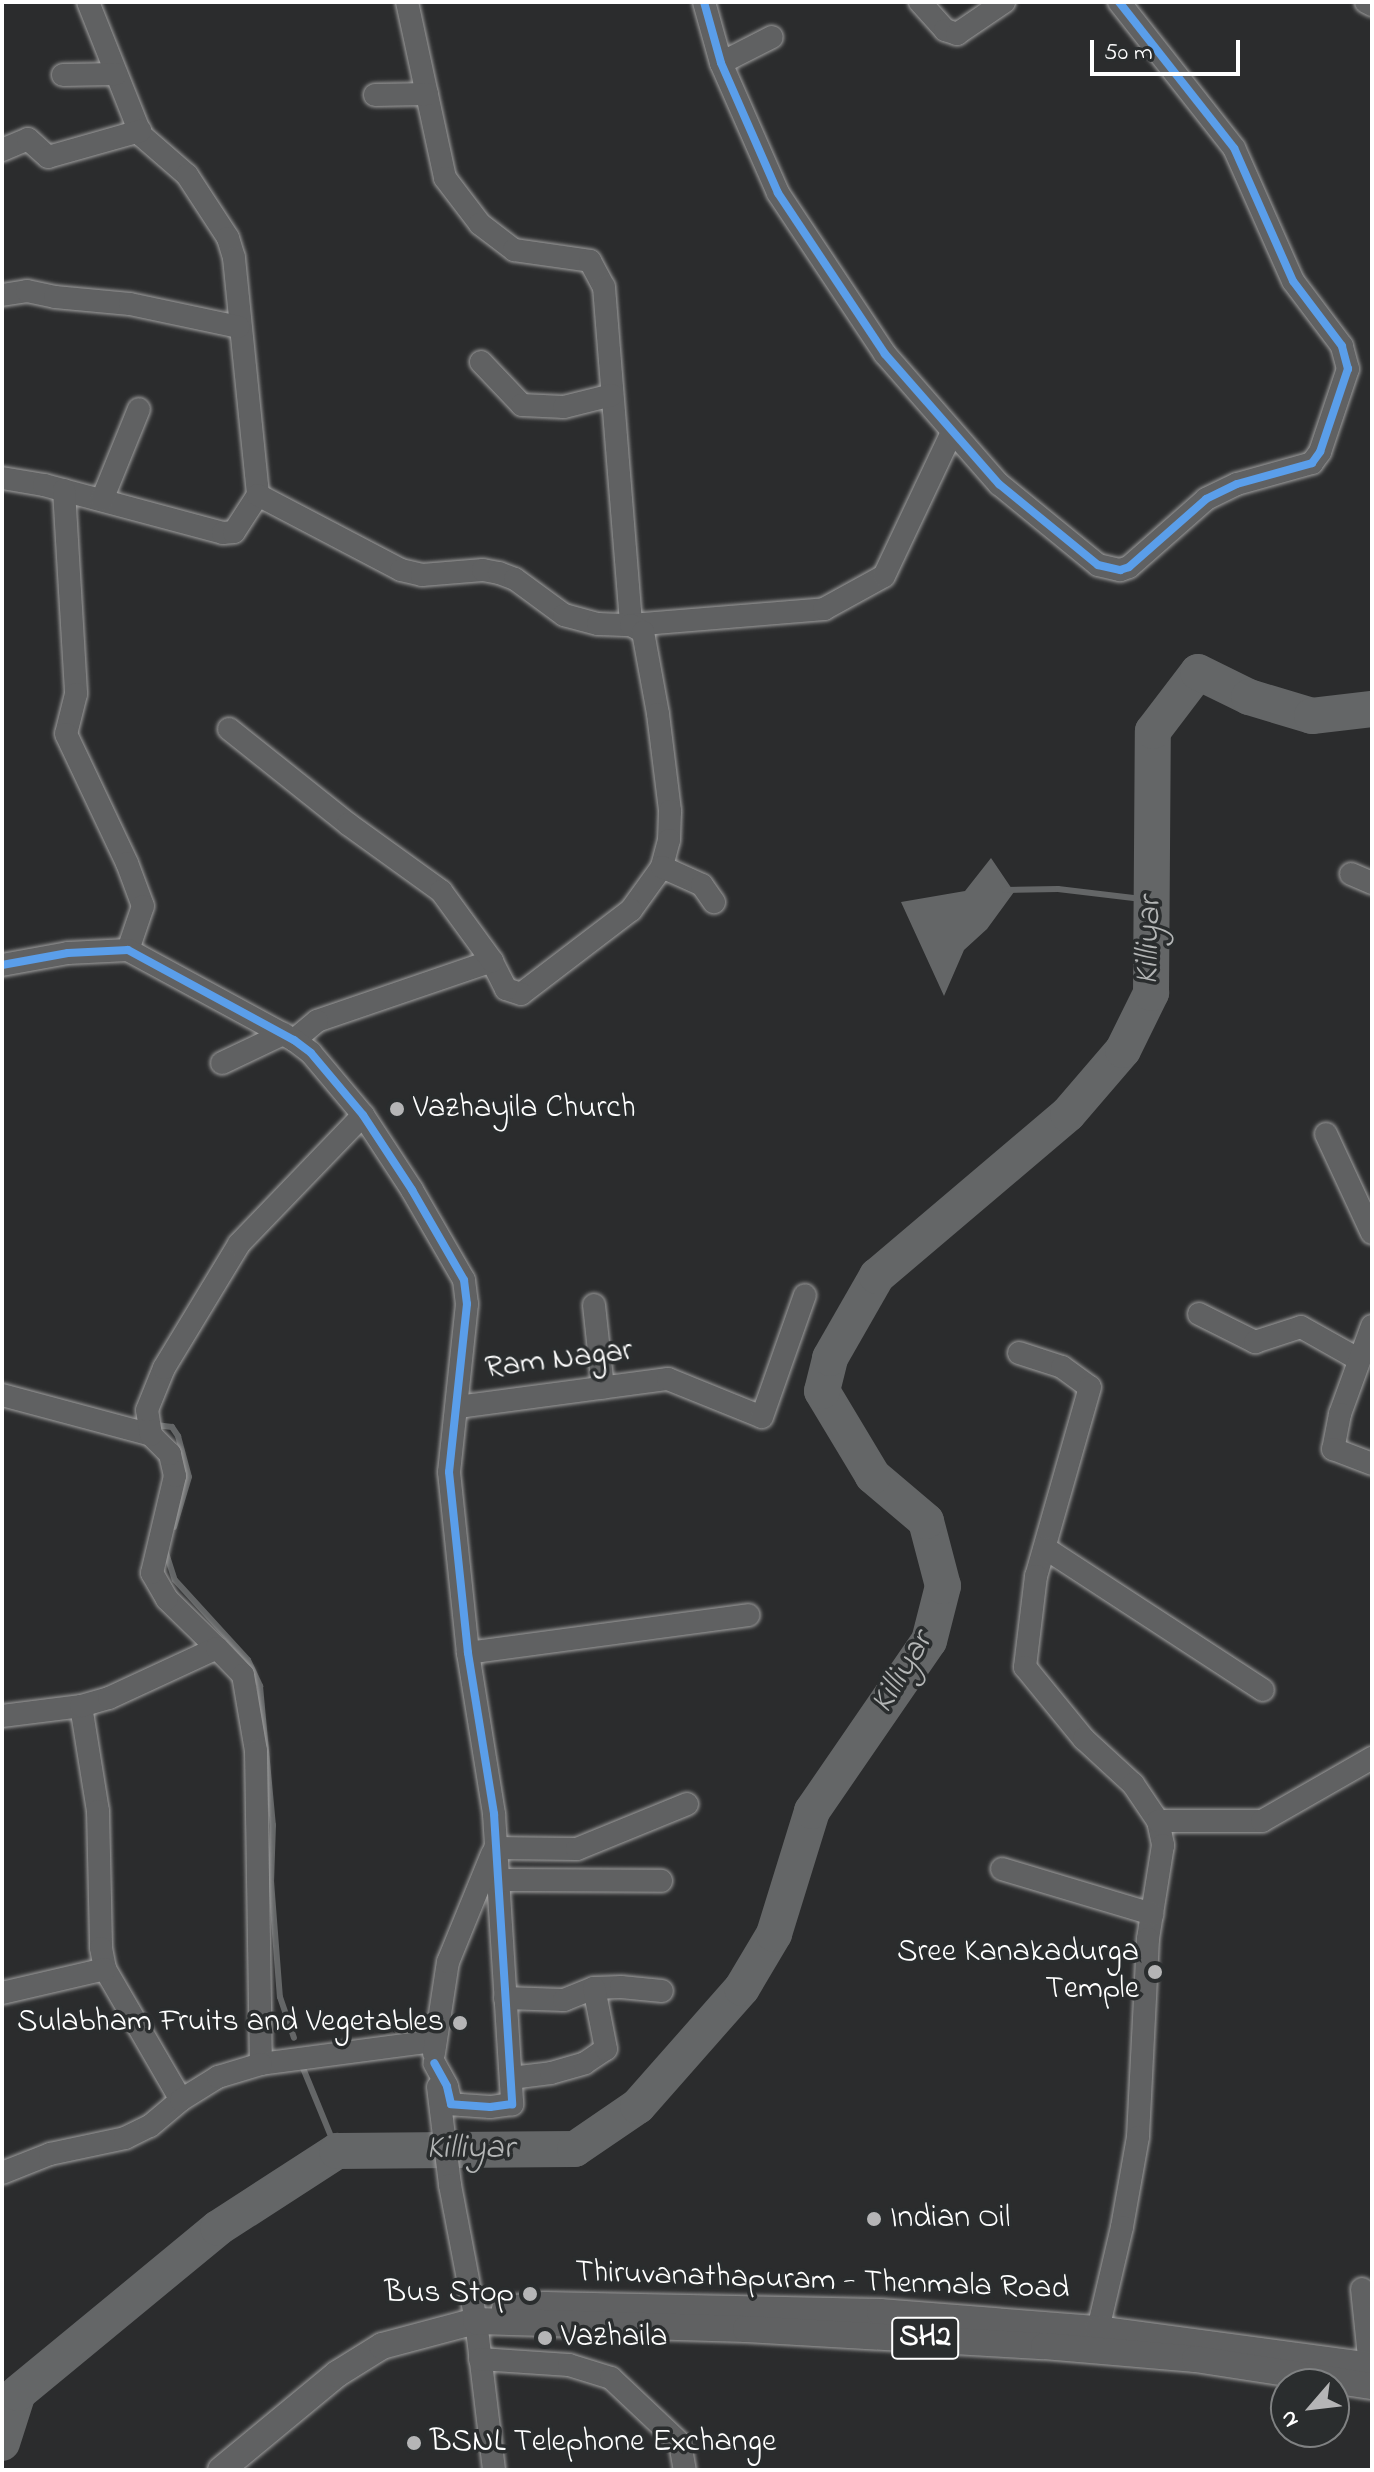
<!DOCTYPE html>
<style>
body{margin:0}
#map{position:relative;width:1374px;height:2472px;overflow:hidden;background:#2b2c2d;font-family:"Indie Flower",sans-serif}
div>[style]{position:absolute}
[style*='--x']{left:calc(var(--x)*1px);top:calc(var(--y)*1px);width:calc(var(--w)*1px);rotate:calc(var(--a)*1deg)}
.water>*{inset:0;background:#646667}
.stream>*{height:6px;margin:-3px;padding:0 3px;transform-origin:3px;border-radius:3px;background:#646667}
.river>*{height:36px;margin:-18px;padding:0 18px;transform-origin:18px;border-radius:18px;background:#646667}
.roads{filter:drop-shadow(0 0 2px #a0a0a0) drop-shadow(0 0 2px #a0a0a0)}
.minor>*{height:22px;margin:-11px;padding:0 11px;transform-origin:11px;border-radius:11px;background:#606162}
.major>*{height:26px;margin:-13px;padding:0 13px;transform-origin:13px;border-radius:13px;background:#606162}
.cycleway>*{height:8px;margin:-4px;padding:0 4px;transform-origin:4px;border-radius:4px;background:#5a9eea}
.dots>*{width:22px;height:22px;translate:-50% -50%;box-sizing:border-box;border:4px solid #2a2d2e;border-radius:50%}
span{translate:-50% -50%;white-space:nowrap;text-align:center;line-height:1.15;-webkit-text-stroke:7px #2a2d2e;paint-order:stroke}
.shield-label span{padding:2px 6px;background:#2a2d2e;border:2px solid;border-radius:6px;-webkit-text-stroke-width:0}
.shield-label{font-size:30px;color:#fff;font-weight:700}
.poi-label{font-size:32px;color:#fff}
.left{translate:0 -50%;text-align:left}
.right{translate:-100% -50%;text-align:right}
.street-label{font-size:32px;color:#fff}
.water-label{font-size:34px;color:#b4b6b6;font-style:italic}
.frame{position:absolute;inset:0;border:4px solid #fff;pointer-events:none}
.north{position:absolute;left:1270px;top:2368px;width:80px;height:80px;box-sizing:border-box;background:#2a2d2e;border:2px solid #7f8182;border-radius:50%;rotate:242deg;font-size:22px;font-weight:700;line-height:32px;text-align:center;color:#fff}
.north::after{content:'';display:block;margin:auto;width:28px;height:36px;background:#b5b5b6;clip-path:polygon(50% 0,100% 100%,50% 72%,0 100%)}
.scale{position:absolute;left:1090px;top:40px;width:150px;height:36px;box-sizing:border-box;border:4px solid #fff;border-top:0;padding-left:10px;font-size:24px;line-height:28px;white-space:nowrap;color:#fff;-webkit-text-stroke:6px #2a2d2e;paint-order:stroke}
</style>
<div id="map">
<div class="water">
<div style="clip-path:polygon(991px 858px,1014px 892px,987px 929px,964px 950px,944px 996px,901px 902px,965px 891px)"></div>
</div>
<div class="stream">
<div style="--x:1005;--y:890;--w:53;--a:-1.1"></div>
<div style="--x:1058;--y:889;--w:93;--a:6.8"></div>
<div style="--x:156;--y:1425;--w:16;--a:7"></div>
<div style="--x:172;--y:1427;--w:11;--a:56"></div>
<div style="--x:178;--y:1436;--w:42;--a:75"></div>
<div style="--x:189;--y:1477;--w:52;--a:106.7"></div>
<div style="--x:166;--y:1553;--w:28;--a:72"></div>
<div style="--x:175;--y:1580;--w:108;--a:47.6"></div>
<div style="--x:248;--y:1660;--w:29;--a:65"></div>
<div style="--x:260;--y:1686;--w:140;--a:84.7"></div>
<div style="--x:273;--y:1825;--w:56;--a:92"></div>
<div style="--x:271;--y:1881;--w:116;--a:85.6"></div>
<div style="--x:280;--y:1997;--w:43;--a:71.1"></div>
<div style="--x:303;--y:2068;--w:90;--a:67.7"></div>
</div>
<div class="river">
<div style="--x:2;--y:2443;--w:52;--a:-72.3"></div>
<div style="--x:18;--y:2393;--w:259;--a:-39.5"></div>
<div style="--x:218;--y:2228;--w:142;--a:-32.9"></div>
<div style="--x:337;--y:2151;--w:238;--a:-0.5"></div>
<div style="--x:575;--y:2149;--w:76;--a:-34.3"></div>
<div style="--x:638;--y:2106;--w:157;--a:-48.6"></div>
<div style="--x:742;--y:1988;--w:63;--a:-59.3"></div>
<div style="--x:774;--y:1934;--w:129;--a:-72.8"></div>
<div style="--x:812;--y:1811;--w:206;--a:-55.5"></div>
<div style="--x:929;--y:1641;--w:57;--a:-75.7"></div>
<div style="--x:943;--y:1586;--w:67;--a:-104.7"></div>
<div style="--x:926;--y:1521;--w:70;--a:-139.7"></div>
<div style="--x:873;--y:1476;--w:99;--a:-121"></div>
<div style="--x:822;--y:1391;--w:34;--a:-76"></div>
<div style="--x:830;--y:1358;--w:95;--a:-60.2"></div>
<div style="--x:877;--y:1276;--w:250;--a:-40.3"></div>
<div style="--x:1068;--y:1114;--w:84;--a:-49.3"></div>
<div style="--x:1123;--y:1050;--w:64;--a:-63.8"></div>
<div style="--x:1151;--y:993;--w:262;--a:-89.6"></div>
<div style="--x:1153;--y:731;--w:74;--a:-52.7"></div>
<div style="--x:1198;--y:672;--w:57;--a:26.1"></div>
<div style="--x:1249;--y:697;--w:66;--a:16.8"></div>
<div style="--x:1312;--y:716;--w:60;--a:-6.7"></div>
</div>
<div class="roads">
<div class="minor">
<div style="--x:88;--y:2;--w:143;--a:68.3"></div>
<div style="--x:141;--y:135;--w:61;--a:41"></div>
<div style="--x:187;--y:175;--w:75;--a:56.9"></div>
<div style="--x:228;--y:238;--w:21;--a:73"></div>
<div style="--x:234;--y:258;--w:238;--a:84.2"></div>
<div style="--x:407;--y:2;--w:180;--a:77.8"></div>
<div style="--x:445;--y:178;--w:58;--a:52.7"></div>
<div style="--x:480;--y:224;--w:43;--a:37.4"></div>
<div style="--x:514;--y:250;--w:77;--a:8.2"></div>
<div style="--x:590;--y:261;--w:30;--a:62"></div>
<div style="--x:604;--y:287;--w:339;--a:85.4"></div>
<div style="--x:631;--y:625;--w:194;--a:-4.7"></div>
<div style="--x:824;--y:609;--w:68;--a:-28.8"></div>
<div style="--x:884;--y:576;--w:157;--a:-64.7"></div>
<div style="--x:704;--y:2;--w:63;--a:74.4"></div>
<div style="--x:721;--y:63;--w:142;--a:66.3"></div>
<div style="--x:778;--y:193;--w:193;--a:56.4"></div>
<div style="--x:885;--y:354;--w:173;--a:48.8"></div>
<div style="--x:999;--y:484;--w:128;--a:39.3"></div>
<div style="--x:1098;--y:565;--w:23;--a:13"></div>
<div style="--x:1120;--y:570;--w:9;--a:-18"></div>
<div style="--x:1129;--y:567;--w:103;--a:-41.4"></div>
<div style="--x:1206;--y:499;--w:34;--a:-26"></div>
<div style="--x:1237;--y:484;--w:78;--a:-15.6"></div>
<div style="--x:1312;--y:463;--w:14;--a:-54"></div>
<div style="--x:1320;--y:452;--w:88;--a:-71.4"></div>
<div style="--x:1348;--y:369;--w:24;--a:-105"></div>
<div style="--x:1342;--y:346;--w:81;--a:-127"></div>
<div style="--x:1293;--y:281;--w:145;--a:-113.9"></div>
<div style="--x:1234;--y:148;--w:186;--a:-128.2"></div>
<div style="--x:920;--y:2;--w:38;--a:48"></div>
<div style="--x:945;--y:30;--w:13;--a:18"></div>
<div style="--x:957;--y:34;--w:57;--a:-34.2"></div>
<div style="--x:1366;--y:2;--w:7;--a:27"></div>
<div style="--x:721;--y:63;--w:57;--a:-27"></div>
<div style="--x:63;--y:75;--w:53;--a:-1.1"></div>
<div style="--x:375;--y:95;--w:52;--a:-1.1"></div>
<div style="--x:2;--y:150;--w:28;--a:-23"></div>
<div style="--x:28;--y:139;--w:27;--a:42"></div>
<div style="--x:48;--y:157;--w:96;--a:-15.8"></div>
<div style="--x:2;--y:295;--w:25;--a:-9"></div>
<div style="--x:27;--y:291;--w:29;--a:12"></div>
<div style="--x:55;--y:297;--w:75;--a:5.3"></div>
<div style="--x:130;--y:304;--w:111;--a:11.9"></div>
<div style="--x:481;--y:362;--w:59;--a:46.4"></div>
<div style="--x:522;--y:405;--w:42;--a:2.7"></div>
<div style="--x:564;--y:407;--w:49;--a:-14"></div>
<div style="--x:2;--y:478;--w:43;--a:9.5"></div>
<div style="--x:44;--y:485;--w:185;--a:15"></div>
<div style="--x:223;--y:533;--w:11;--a:-5"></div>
<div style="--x:234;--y:532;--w:44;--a:-57"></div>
<div style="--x:258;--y:495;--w:161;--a:27.7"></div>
<div style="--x:401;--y:570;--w:22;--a:13"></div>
<div style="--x:422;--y:575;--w:61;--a:-4.7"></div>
<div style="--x:483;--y:570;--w:16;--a:11"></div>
<div style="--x:499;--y:573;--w:17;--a:21"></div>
<div style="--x:515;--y:579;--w:61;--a:36.3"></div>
<div style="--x:564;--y:615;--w:35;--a:15"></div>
<div style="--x:598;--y:624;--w:33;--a:2"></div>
<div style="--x:631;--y:625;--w:14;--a:30"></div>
<div style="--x:643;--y:632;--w:83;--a:79.6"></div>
<div style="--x:658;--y:714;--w:98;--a:82.9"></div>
<div style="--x:670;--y:811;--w:29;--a:92"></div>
<div style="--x:669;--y:840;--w:28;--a:105"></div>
<div style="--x:662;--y:867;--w:53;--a:125.8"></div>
<div style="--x:631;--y:910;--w:138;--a:142.6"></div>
<div style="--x:521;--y:994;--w:16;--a:-162"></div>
<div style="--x:506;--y:989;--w:31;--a:-117"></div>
<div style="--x:492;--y:961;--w:185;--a:161.1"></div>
<div style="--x:317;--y:1021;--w:30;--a:140"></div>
<div style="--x:64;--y:490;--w:204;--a:86.6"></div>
<div style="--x:76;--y:694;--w:41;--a:104"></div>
<div style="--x:66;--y:734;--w:143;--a:64.7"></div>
<div style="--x:127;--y:863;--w:46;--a:69.6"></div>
<div style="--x:143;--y:906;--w:46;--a:108.8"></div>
<div style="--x:102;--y:500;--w:98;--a:-67.9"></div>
<div style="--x:229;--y:729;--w:152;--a:38.6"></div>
<div style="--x:348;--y:824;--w:115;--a:35.8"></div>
<div style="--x:441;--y:891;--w:87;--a:53.9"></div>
<div style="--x:662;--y:867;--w:44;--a:24.2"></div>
<div style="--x:702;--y:885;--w:21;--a:55"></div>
<div style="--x:1351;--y:874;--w:23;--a:23"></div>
<div style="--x:2;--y:965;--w:67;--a:-10.3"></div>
<div style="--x:68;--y:953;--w:60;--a:-2.9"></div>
<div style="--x:128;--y:950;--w:189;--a:28.5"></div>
<div style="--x:294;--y:1040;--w:21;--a:37"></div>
<div style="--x:311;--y:1053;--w:81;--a:50"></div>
<div style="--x:363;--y:1115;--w:90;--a:56.8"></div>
<div style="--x:412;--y:1190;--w:104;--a:60"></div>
<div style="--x:464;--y:1280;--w:24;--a:83"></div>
<div style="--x:467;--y:1304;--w:169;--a:96.1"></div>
<div style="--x:449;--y:1472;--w:182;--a:84"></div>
<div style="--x:468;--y:1653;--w:163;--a:80.8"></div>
<div style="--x:494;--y:1814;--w:291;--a:86.4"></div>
<div style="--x:512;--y:2104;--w:22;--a:172"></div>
<div style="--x:490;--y:2107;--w:39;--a:-176"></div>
<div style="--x:451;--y:2104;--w:18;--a:-103"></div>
<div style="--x:447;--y:2086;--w:26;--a:-119"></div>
<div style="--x:222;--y:1063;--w:68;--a:-25.4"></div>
<div style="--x:1326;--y:1134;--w:109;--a:65.1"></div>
<div style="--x:594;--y:1305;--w:83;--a:83.8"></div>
<div style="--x:1199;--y:1314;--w:63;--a:26.6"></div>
<div style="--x:1255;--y:1342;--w:48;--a:-18.1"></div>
<div style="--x:1301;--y:1327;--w:65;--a:29.3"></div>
<div style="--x:1372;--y:1326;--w:94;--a:110"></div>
<div style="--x:1340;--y:1414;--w:36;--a:101"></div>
<div style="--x:1333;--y:1449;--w:42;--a:21"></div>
<div style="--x:1019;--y:1353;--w:45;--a:18"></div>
<div style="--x:1062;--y:1367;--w:34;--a:36"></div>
<div style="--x:1090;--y:1387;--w:197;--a:105.9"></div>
<div style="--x:1036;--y:1576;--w:92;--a:96.9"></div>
<div style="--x:1025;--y:1667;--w:93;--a:50.7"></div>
<div style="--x:1084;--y:1739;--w:67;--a:42.6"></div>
<div style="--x:1133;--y:1784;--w:45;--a:56"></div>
<div style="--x:1158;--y:1821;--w:25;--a:78"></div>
<div style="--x:1163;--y:1845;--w:95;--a:99.1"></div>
<div style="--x:1148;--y:1939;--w:198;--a:92.9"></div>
<div style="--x:1138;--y:2137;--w:91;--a:100.1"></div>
<div style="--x:1122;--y:2227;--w:105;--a:103.2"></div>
<div style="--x:2;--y:1395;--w:154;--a:15"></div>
<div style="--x:458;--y:1407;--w:212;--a:-7.6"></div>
<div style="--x:668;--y:1379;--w:101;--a:22"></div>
<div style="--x:762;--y:1417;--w:129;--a:-70.6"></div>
<div style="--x:1045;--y:1548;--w:260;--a:33.1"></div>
<div style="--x:217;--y:1648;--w:70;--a:-135.6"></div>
<div style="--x:167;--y:1599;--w:30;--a:-120"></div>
<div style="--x:152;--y:1573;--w:100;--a:-76.7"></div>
<div style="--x:175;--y:1476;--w:23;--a:-103"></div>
<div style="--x:170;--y:1454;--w:27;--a:-135"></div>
<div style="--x:151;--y:1435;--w:25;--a:-99"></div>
<div style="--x:147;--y:1410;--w:45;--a:-68"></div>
<div style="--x:164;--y:1368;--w:145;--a:-58.8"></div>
<div style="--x:239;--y:1244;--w:179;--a:-46.1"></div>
<div style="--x:468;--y:1653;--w:283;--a:-7.7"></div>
<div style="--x:81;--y:1706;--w:106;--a:80.8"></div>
<div style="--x:98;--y:1811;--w:137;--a:88.7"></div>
<div style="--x:101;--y:1948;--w:21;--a:79"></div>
<div style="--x:105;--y:1969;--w:151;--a:59.9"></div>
<div style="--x:2;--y:1716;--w:80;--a:-7.2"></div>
<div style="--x:81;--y:1706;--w:29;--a:-16"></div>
<div style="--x:109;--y:1698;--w:119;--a:-24.8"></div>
<div style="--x:217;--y:1648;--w:37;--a:46"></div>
<div style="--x:243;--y:1675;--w:77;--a:80.3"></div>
<div style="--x:256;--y:1751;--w:313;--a:89.1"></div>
<div style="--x:261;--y:2064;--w:174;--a:-7.6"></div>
<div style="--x:1158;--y:1821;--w:104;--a:0"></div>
<div style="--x:1262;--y:1821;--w:127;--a:-29.8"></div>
<div style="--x:495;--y:1848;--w:82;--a:0.7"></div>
<div style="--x:577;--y:1849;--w:119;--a:-22.2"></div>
<div style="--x:1002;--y:1869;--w:157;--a:16.7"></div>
<div style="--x:497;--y:1880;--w:164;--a:0.3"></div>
<div style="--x:2;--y:1993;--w:106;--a:-13.1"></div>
<div style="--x:505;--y:1998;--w:59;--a:1.9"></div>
<div style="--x:564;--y:2000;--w:32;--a:-22"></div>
<div style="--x:594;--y:1988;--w:27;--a:-2"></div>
<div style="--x:621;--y:1987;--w:41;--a:5.6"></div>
<div style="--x:434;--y:2053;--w:92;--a:-81.3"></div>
<div style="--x:448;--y:1962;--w:117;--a:-67.8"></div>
<div style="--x:511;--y:2078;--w:40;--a:-7.1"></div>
<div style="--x:551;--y:2073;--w:35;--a:-16"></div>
<div style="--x:585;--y:2063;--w:25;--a:-34"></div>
<div style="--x:606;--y:2049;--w:62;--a:-101.1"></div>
<div style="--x:438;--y:2087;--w:99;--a:83"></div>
<div style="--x:450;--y:2185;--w:138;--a:79.2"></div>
<div style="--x:476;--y:2321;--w:150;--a:83.1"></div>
<div style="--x:2;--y:2173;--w:52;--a:-21.6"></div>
<div style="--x:50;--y:2154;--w:77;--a:-12"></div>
<div style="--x:125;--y:2138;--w:28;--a:-26"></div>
<div style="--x:150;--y:2126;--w:40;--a:-40"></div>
<div style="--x:181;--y:2100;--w:44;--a:-31.9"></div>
<div style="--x:218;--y:2077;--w:45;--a:-16.8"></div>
<div style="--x:1362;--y:2289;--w:77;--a:84.1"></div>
<div style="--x:480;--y:2359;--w:89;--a:3.9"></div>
<div style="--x:569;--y:2365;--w:44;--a:17.2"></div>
<div style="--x:611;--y:2378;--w:95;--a:43.3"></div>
<div style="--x:680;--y:2443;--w:27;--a:80"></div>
</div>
<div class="major">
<div style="--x:505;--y:2309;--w:40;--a:-5.7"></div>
<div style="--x:545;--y:2305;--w:335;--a:1.2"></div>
<div style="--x:880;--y:2312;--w:219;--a:4.5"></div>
<div style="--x:1098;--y:2329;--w:276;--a:7.7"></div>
<div style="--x:221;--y:2470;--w:151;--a:-39.6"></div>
<div style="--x:337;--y:2374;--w:53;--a:-31.9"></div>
<div style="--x:382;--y:2346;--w:97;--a:-14.9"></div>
<div style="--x:476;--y:2321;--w:270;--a:1.7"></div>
<div style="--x:746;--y:2329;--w:298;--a:3.3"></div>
<div style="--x:1044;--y:2346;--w:152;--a:4.9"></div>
<div style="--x:1195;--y:2359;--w:179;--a:8.7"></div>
</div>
</div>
<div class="cycleway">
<div style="--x:704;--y:2;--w:63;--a:74.4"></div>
<div style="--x:721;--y:63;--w:142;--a:66.3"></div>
<div style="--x:778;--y:193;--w:193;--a:56.4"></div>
<div style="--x:885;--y:354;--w:173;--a:48.8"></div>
<div style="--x:999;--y:484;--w:128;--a:39.3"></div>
<div style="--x:1098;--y:565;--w:23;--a:13"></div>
<div style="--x:1120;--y:570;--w:9;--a:-18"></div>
<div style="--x:1129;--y:567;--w:103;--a:-41.4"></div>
<div style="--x:1206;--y:499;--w:34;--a:-26"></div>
<div style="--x:1237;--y:484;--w:78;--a:-15.6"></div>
<div style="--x:1312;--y:463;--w:14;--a:-54"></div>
<div style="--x:1320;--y:452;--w:88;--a:-71.4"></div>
<div style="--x:1348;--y:369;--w:24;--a:-105"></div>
<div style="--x:1342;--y:346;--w:81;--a:-127"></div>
<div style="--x:1293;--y:281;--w:145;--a:-113.9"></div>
<div style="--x:1234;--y:148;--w:186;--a:-128.2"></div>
<div style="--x:2;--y:965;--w:67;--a:-10.3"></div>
<div style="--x:68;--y:953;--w:60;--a:-2.9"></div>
<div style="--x:128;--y:950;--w:189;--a:28.5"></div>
<div style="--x:294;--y:1040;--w:21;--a:37"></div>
<div style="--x:311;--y:1053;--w:81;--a:50"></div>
<div style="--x:363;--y:1115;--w:90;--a:56.8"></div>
<div style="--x:412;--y:1190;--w:104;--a:60"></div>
<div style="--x:464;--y:1280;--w:24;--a:83"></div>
<div style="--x:467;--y:1304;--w:169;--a:96.1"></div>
<div style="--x:449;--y:1472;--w:182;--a:84"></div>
<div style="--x:468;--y:1653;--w:163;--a:80.8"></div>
<div style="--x:494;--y:1814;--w:291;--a:86.4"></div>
<div style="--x:512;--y:2104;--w:22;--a:172"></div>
<div style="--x:490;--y:2107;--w:39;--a:-176"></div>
<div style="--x:451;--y:2104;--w:18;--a:-103"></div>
<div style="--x:447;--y:2086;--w:26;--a:-119"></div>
</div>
<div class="dots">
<div style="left:397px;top:1109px;background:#b5b5b6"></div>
<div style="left:1155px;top:1972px;background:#b5b5b6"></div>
<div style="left:460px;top:2023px;background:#b5b5b6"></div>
<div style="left:874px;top:2219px;background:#b5b5b6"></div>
<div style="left:530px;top:2294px;background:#b5b5b6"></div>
<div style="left:545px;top:2338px;background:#b5b5b6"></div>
<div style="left:414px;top:2443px;background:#b5b5b6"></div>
</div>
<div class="shield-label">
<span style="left:925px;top:2338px">SH2</span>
</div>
<div class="poi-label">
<span class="left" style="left:413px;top:1109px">Vazhayila Church</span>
<span class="right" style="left:1139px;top:1972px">Sree Kanakadurga<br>Temple</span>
<span class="right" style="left:444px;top:2023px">Sulabham Fruits and Vegetables</span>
<span class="left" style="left:890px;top:2219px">Indian Oil</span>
<span class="right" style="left:514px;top:2294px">Bus Stop</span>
<span class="left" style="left:561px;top:2338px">Vazhaila</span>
<span class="left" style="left:430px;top:2443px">BSNL Telephone Exchange</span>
</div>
<div class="street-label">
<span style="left:559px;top:1361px;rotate:-7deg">Ram Nagar</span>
<span style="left:822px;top:2282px;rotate:2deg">Thiruvanathapuram - Thenmala Road</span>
</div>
<div class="water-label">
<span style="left:1150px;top:941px;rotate:-88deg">Killiyar</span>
<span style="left:903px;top:1673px;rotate:-59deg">Killiyar</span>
<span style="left:470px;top:2150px">Killiyar</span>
</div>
<div class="frame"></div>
<div class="north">N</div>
<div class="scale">50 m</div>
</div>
